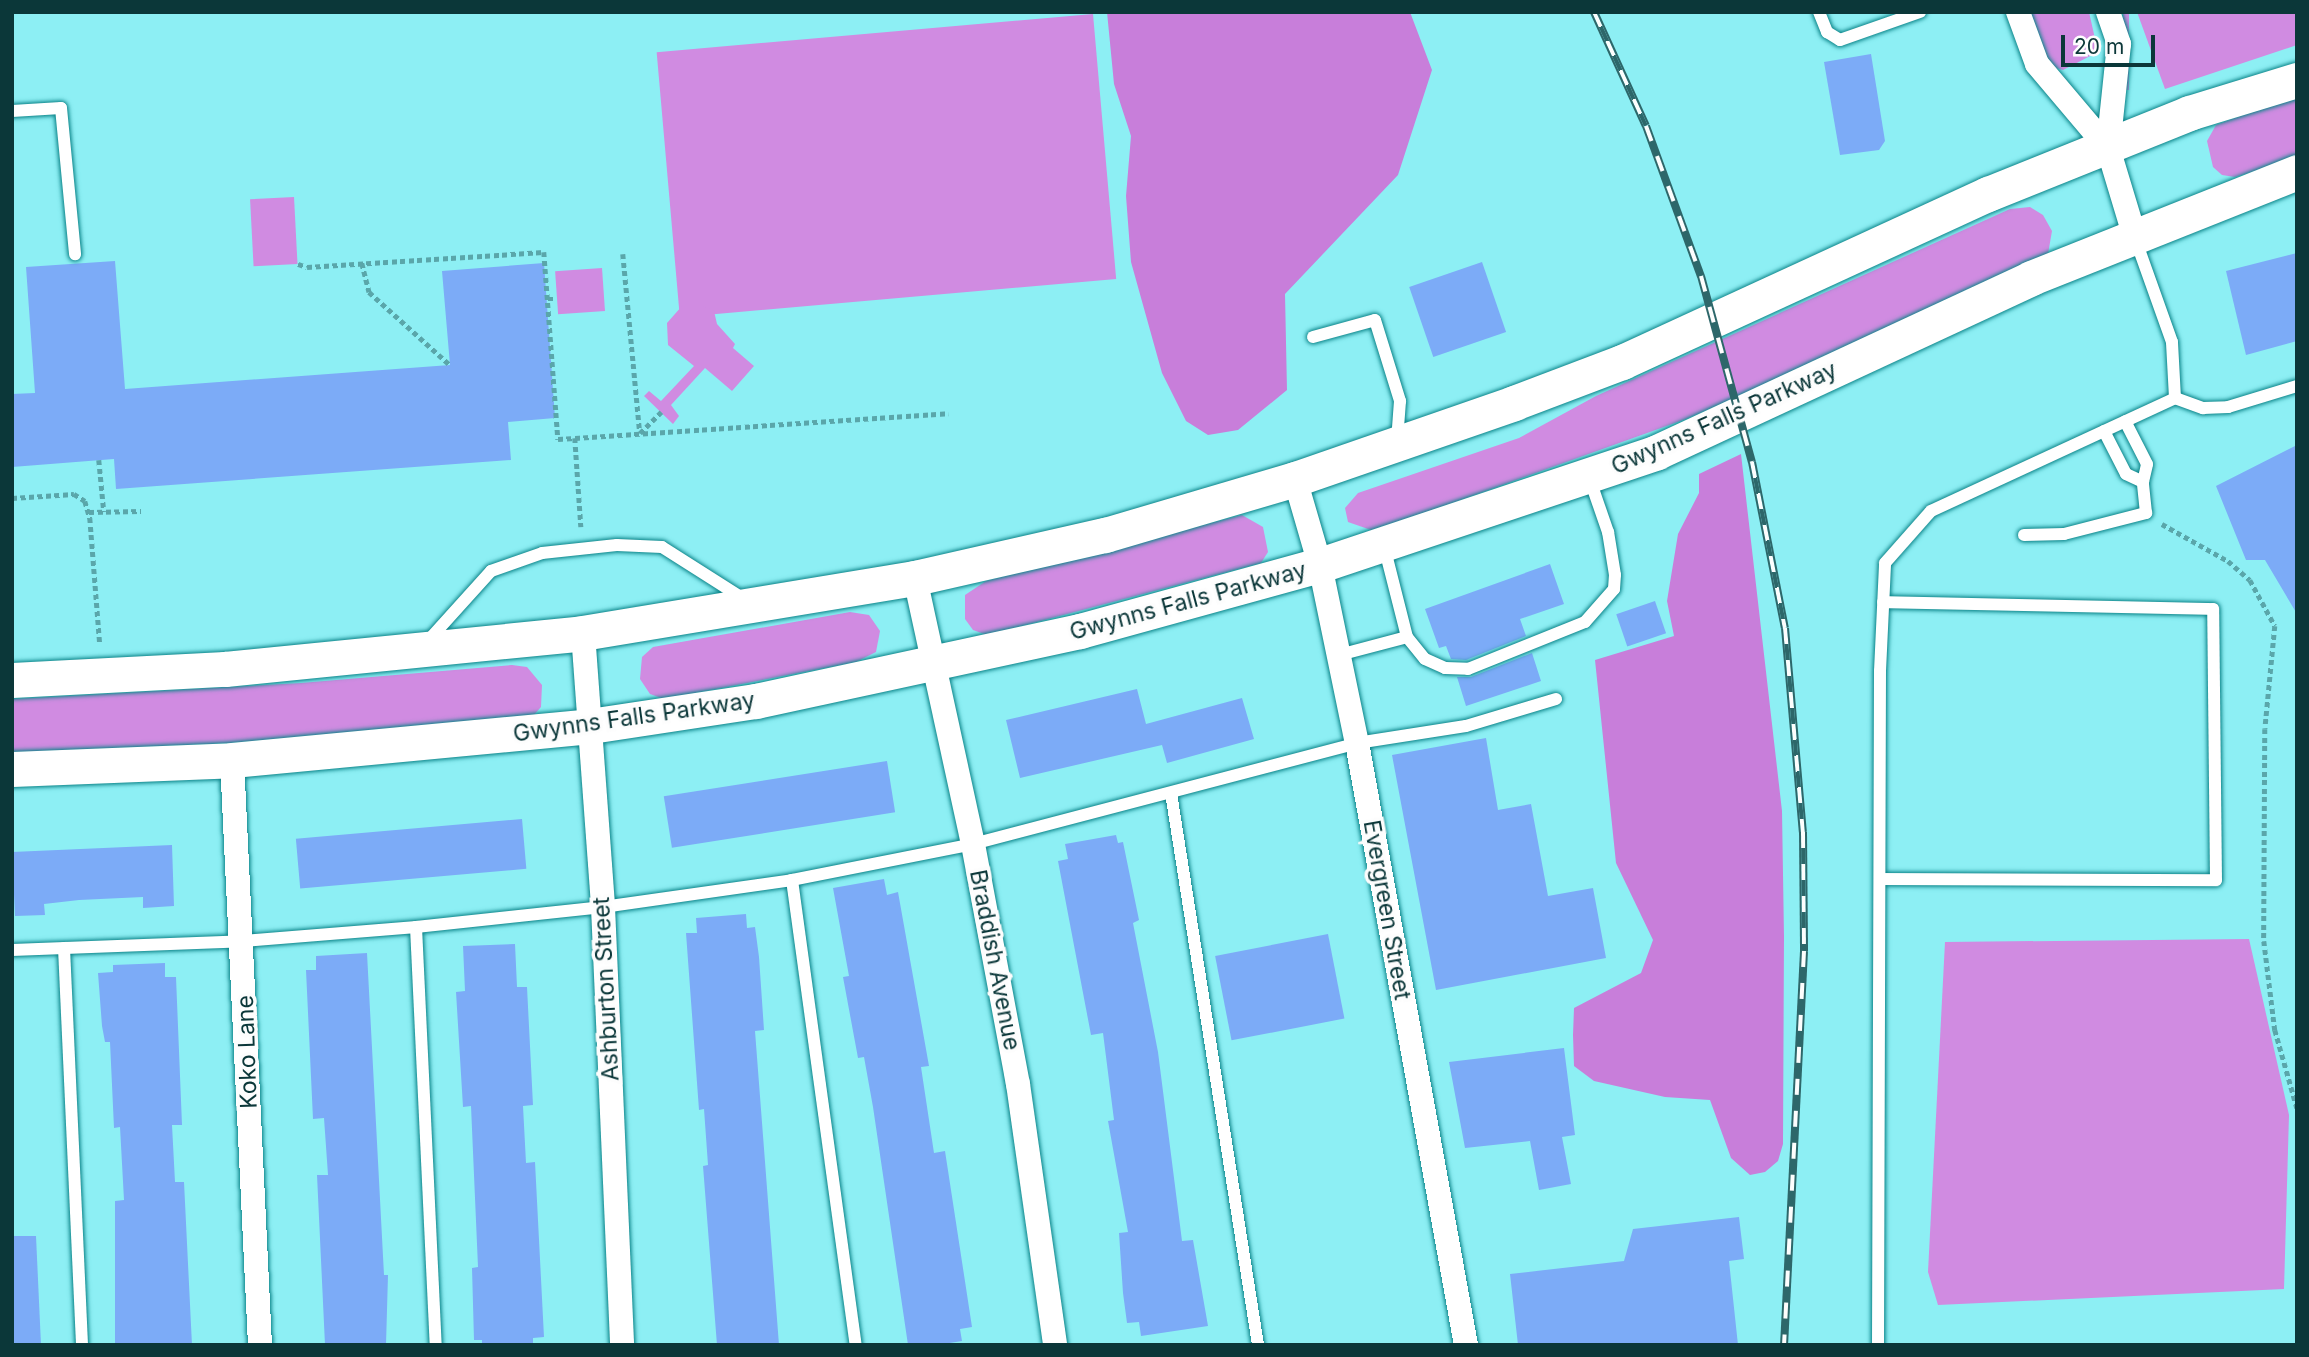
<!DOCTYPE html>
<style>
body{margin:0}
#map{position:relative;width:2309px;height:1357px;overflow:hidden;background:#8deff4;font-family:Inter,sans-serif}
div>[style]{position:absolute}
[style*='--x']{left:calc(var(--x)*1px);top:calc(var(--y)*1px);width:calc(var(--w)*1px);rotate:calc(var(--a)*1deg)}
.green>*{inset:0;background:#d08be1;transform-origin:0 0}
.forest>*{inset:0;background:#c87eda}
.building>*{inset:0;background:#7cabf7;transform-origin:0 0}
.path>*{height:4.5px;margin-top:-2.25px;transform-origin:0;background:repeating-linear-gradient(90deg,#5aa6aa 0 5px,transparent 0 8.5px)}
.roads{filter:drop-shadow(0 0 2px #0a8388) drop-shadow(0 0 2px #0a8388)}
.lane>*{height:12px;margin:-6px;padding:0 6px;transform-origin:6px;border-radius:6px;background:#fff}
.street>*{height:24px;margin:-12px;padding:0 12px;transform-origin:12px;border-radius:12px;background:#fff}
.secondary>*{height:35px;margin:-17.5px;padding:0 17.5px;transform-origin:17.5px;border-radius:17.5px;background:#fff}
.rail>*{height:8px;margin-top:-4px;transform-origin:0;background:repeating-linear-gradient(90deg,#fdfdfd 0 16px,#2d676a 0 32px);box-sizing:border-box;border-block:2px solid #2d676a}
span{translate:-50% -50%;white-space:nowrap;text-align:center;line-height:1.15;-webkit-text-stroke:7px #fdfdfd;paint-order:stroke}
.street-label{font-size:23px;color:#0b3739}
.frame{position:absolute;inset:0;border:14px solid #0b3739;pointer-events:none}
.scale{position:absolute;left:2061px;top:35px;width:94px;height:32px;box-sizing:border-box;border:4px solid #0b3739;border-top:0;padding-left:9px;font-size:21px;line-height:24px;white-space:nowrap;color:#0b3739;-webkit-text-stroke:5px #fdfdfd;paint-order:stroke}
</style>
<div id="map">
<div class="green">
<div style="clip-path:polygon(2028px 12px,2089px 12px,2098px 52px,2063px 70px,2050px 66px)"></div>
<div style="left:2123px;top:12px;width:6px;height:78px"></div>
<div style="clip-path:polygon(2137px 12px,2297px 12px,2297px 45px,2165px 89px)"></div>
<div style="left:1093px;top:14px;width:266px;height:438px;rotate:85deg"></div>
<div style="clip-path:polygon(2297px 95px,2297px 158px,2235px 177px,2222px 175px,2213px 167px,2207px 141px,2216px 125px)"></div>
<div style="left:294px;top:197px;width:67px;height:44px;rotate:87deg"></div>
<div style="clip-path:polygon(2030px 207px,2043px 215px,2052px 231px,2048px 254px,1826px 358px,1686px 419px,1433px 510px,1371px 530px,1348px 522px,1345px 508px,1358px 493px,1519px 438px,1596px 396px,2010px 209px)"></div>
<div style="left:602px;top:268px;width:43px;height:47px;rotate:86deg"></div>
<div style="clip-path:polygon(682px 306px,703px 306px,714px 311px,717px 324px,735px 344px,733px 348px,754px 366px,732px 391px,705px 368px,671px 405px,679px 416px,673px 424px,644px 396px,649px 391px,661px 401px,694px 366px,668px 345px,667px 323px)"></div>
<div style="clip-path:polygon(1242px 515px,1263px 527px,1268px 552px,1261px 563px,987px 635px,973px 630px,965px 619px,965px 595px,986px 581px)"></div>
<div style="clip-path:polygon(850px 612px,869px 615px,880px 631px,876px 652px,856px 662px,664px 699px,650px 694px,640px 679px,642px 657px,653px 647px)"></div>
<div style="clip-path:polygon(512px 665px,527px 667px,542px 685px,541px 707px,533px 716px,231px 743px,12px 753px,12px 699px,301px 683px)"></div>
<div style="clip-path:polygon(2249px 939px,2289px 1115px,2284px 1289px,1938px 1305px,1928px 1272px,1945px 942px)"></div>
</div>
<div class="forest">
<div style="clip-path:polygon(1107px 12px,1410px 12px,1432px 70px,1398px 175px,1285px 294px,1287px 390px,1238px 430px,1208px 435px,1186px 421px,1162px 373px,1131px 262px,1126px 196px,1131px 136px,1114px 84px)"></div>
<div style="clip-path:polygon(1741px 454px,1782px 811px,1784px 937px,1783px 1144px,1778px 1161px,1765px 1172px,1750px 1175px,1731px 1158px,1710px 1100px,1665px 1097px,1594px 1081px,1574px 1066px,1573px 1035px,1574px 1008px,1641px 973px,1653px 940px,1616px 863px,1595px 660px,1674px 636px,1667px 601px,1678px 534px,1699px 493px,1699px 474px)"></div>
</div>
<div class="building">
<div style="clip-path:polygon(1871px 54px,1885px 141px,1879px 150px,1840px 155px,1824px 62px)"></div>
<div style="clip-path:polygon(2297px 253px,2297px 341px,2246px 355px,2226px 271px)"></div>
<div style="clip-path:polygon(115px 261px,125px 389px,450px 365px,442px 271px,544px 263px,555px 418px,508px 422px,511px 460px,116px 489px,114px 459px,12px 467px,12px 394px,35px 393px,26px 267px)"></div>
<div style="left:1482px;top:262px;width:74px;height:77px;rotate:71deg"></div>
<div style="clip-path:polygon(2297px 445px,2297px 614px,2265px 560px,2246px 560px,2216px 486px)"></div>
<div style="clip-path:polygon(1550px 564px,1564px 604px,1520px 619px,1526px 636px,1466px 660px,1451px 659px,1446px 646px,1439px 648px,1425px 609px)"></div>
<div style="left:1655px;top:601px;width:34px;height:41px;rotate:71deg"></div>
<div style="clip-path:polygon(1532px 653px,1541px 681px,1466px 706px,1457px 677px,1471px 677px)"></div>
<div style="clip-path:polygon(1137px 689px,1146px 724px,1242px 698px,1254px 739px,1167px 763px,1162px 745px,1020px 778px,1006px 720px)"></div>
<div style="clip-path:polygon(1486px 738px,1498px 810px,1531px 804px,1548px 896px,1593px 888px,1606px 958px,1436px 990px,1392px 755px)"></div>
<div style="left:887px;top:761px;width:52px;height:226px;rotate:81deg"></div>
<div style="left:522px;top:819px;width:50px;height:227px;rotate:85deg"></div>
<div style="clip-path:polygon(1116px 835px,1118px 843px,1123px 842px,1139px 920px,1133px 923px,1158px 1052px,1182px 1241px,1193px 1240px,1208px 1326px,1141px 1336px,1139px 1322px,1127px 1323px,1123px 1293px,1119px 1233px,1128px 1232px,1108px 1121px,1114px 1120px,1103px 1033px,1091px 1035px,1058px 861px,1068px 859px,1065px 844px)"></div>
<div style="clip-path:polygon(172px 845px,174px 906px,143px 908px,143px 897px,79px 900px,44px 904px,45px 915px,15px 916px,12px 852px)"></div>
<div style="clip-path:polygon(884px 879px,887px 895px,898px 892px,929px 1066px,921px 1067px,934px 1153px,945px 1151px,972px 1327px,960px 1329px,962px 1341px,937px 1345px,908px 1345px,873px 1107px,864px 1057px,858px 1058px,843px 977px,849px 976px,833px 888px)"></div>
<div style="clip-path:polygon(746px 914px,747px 928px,755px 927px,759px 957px,764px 1030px,755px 1031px,779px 1345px,717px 1345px,703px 1166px,708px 1165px,704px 1109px,699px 1110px,686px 933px,697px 933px,696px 918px)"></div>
<div style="left:1328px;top:934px;width:86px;height:115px;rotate:79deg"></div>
<div style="clip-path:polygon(515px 944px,517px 987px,527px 987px,533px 1105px,523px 1106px,526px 1163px,535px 1162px,544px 1337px,533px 1338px,533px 1345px,482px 1345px,482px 1340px,474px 1340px,472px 1268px,478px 1267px,471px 1106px,463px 1107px,456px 992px,465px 991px,463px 946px)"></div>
<div style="clip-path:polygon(367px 953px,384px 1275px,388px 1275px,386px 1345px,325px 1345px,317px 1175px,328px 1175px,324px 1118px,313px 1119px,306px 970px,316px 970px,316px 956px)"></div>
<div style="clip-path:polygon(165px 963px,165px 977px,176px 977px,182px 1125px,172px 1125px,175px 1182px,184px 1182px,192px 1345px,115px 1345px,115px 1201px,124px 1200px,120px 1127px,114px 1128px,110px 1042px,105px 1042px,102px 1026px,98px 973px,113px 972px,113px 965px)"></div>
<div style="clip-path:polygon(1564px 1048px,1575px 1135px,1562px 1137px,1571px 1184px,1539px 1190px,1530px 1141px,1465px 1148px,1449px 1062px)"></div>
<div style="clip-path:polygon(1739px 1217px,1744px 1259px,1729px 1261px,1738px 1345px,1518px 1345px,1510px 1274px,1624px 1261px,1633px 1229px)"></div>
<div style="clip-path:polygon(12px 1236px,36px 1236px,41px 1345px,12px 1345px)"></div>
</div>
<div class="path">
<div style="--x:623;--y:254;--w:180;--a:84.6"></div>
<div style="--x:362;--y:263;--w:30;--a:76"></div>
<div style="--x:369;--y:292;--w:109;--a:42"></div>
<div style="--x:298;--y:264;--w:9;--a:18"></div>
<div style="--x:307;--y:267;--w:237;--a:-3.6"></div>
<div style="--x:544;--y:252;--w:188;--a:85.7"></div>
<div style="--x:558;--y:439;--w:17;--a:-3"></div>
<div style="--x:575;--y:438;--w:89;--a:86.1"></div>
<div style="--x:548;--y:299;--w:9;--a:0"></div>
<div style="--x:640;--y:433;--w:30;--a:-45"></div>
<div style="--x:575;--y:438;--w:374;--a:-3.8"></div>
<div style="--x:99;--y:460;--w:52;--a:84.5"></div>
<div style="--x:12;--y:498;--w:62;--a:-3.7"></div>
<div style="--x:74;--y:494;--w:13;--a:32"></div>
<div style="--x:85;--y:501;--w:18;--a:74"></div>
<div style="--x:90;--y:518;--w:126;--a:85.5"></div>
<div style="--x:89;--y:512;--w:52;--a:-1.1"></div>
<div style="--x:2162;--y:524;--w:76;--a:29.3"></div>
<div style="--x:2228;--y:561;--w:29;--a:41"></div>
<div style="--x:2250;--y:580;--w:52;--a:61.5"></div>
<div style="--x:2275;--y:626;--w:103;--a:95.5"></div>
<div style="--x:2265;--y:729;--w:212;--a:90.3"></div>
<div style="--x:2264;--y:941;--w:90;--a:83"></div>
<div style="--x:2275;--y:1030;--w:81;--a:74.2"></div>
</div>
<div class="roads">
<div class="lane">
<div style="--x:1819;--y:12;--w:22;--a:68"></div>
<div style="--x:1827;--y:32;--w:15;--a:32"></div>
<div style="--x:1840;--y:40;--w:85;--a:-19.3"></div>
<div style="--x:12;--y:111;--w:49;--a:-3.5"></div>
<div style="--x:61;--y:108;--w:147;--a:84.5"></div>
<div style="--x:1313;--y:337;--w:64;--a:-15.3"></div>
<div style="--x:1375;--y:320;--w:85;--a:72.8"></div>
<div style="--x:1400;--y:401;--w:40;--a:94.3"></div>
<div style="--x:2175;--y:398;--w:30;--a:20"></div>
<div style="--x:2203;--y:408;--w:25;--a:-2"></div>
<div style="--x:2228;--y:407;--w:72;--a:-16.9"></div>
<div style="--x:2104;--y:431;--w:48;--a:62.9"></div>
<div style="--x:2126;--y:474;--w:19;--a:25"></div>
<div style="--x:2143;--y:482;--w:18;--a:-77"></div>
<div style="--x:2147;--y:464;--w:48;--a:-117.1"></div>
<div style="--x:2024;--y:535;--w:40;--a:-1.4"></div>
<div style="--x:2064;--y:534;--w:85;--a:-14.4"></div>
<div style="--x:2146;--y:513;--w:31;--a:-96"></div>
<div style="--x:1384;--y:546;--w:94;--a:75.8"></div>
<div style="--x:426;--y:643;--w:97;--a:-47.9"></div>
<div style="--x:491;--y:571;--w:54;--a:-19.4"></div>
<div style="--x:542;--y:553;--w:75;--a:-6.1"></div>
<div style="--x:617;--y:545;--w:45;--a:2.5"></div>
<div style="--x:662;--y:547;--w:97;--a:32.4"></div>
<div style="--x:1339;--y:655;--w:70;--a:-14.8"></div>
<div style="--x:1407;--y:637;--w:28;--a:51"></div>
<div style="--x:1425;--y:659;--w:22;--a:24"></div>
<div style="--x:1445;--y:668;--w:23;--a:2"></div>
<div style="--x:1468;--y:669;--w:126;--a:-21.9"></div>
<div style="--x:1585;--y:622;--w:44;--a:-48.7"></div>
<div style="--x:1614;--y:589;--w:14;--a:-86"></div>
<div style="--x:1615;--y:575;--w:44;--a:-99.2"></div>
<div style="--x:1608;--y:532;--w:58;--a:-109.1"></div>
<div style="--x:1171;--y:793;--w:559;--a:81.04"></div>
<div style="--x:1880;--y:879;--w:336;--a:0.2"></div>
<div style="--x:2216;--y:880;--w:271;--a:-90.6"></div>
<div style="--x:2213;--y:609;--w:330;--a:-178.8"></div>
<div style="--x:792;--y:880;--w:469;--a:82.2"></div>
<div style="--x:416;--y:927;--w:418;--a:87.3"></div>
<div style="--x:64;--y:948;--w:397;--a:87.4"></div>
<div style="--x:12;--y:950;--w:231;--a:-2.2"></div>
<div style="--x:243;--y:941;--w:174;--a:-4.6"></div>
<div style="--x:416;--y:927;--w:188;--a:-6.1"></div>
<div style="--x:603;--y:907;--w:191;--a:-8.1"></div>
<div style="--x:792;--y:880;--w:185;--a:-11.2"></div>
<div style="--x:973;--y:844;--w:397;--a:-14.7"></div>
<div style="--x:1357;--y:743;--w:110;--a:-8.9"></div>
<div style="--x:1466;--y:726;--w:94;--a:-16.7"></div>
<div style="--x:1878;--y:1345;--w:674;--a:-89.83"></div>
<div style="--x:1880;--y:671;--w:108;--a:-87.3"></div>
<div style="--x:1885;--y:563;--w:69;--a:-48.5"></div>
<div style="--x:1931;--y:511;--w:269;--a:-24.8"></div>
<div style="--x:2175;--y:398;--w:56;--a:-93.1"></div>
<div style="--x:2172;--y:342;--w:110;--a:-109.6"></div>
</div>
<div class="street">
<div style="--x:2018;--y:12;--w:55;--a:69.9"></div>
<div style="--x:2037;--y:64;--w:110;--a:49.8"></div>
<div style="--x:2108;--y:148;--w:90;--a:73.2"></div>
<div style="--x:2108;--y:12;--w:34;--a:71"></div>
<div style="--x:2119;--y:44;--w:105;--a:96"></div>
<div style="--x:1295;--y:479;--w:90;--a:73.8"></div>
<div style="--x:1320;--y:565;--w:182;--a:78.3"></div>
<div style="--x:1357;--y:743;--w:612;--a:79.74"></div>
<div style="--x:915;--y:578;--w:272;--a:77.7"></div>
<div style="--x:973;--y:844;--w:244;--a:79.4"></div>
<div style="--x:1018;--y:1084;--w:264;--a:81.9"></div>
<div style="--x:583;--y:633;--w:275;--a:85.8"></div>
<div style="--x:603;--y:907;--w:438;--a:87.5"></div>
<div style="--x:232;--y:760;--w:586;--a:87.26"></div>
</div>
<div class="secondary">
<div style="--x:12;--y:680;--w:213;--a:-3"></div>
<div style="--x:225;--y:669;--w:360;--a:-5.7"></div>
<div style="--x:583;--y:633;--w:337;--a:-9.4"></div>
<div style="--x:915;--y:578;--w:195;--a:-12.8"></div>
<div style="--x:1105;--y:535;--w:198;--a:-16.4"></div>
<div style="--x:1295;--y:479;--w:232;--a:-19.1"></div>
<div style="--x:1514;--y:403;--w:116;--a:-20.8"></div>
<div style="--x:1622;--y:362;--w:403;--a:-24.7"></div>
<div style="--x:1988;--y:194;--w:217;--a:-21.9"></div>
<div style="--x:2189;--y:113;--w:113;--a:-17"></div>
<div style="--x:12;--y:769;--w:220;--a:-2.3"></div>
<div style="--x:232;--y:760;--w:360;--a:-5.4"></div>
<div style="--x:590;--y:726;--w:168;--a:-8.6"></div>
<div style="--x:756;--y:701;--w:331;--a:-12.2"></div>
<div style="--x:1080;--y:631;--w:249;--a:-15.4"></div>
<div style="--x:1320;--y:565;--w:355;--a:-18.5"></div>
<div style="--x:1657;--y:452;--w:412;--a:-24.9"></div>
<div style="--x:2031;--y:278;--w:286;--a:-21.7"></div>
</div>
</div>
<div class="rail">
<div style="--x:1594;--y:12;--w:125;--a:65.5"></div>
<div style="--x:1646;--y:126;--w:160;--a:69.9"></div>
<div style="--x:1701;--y:276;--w:193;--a:74.7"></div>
<div style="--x:1752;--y:462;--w:169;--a:78.8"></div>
<div style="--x:1785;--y:628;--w:205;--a:85"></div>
<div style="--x:1803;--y:832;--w:119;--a:89.5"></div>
<div style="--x:1804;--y:951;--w:395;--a:92.9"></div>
</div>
<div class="street-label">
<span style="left:1724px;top:418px;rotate:-24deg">Gwynns Falls Parkway</span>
<span style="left:1188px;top:601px;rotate:-15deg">Gwynns Falls Parkway</span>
<span style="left:634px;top:717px;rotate:-8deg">Gwynns Falls Parkway</span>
<span style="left:1387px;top:910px;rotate:80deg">Evergreen Street</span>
<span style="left:995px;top:960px;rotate:79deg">Braddish Avenue</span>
<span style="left:606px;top:989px;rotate:-93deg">Ashburton Street</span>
<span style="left:247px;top:1052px;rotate:-92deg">Koko Lane</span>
</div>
<div class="frame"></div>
<div class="scale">20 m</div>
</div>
